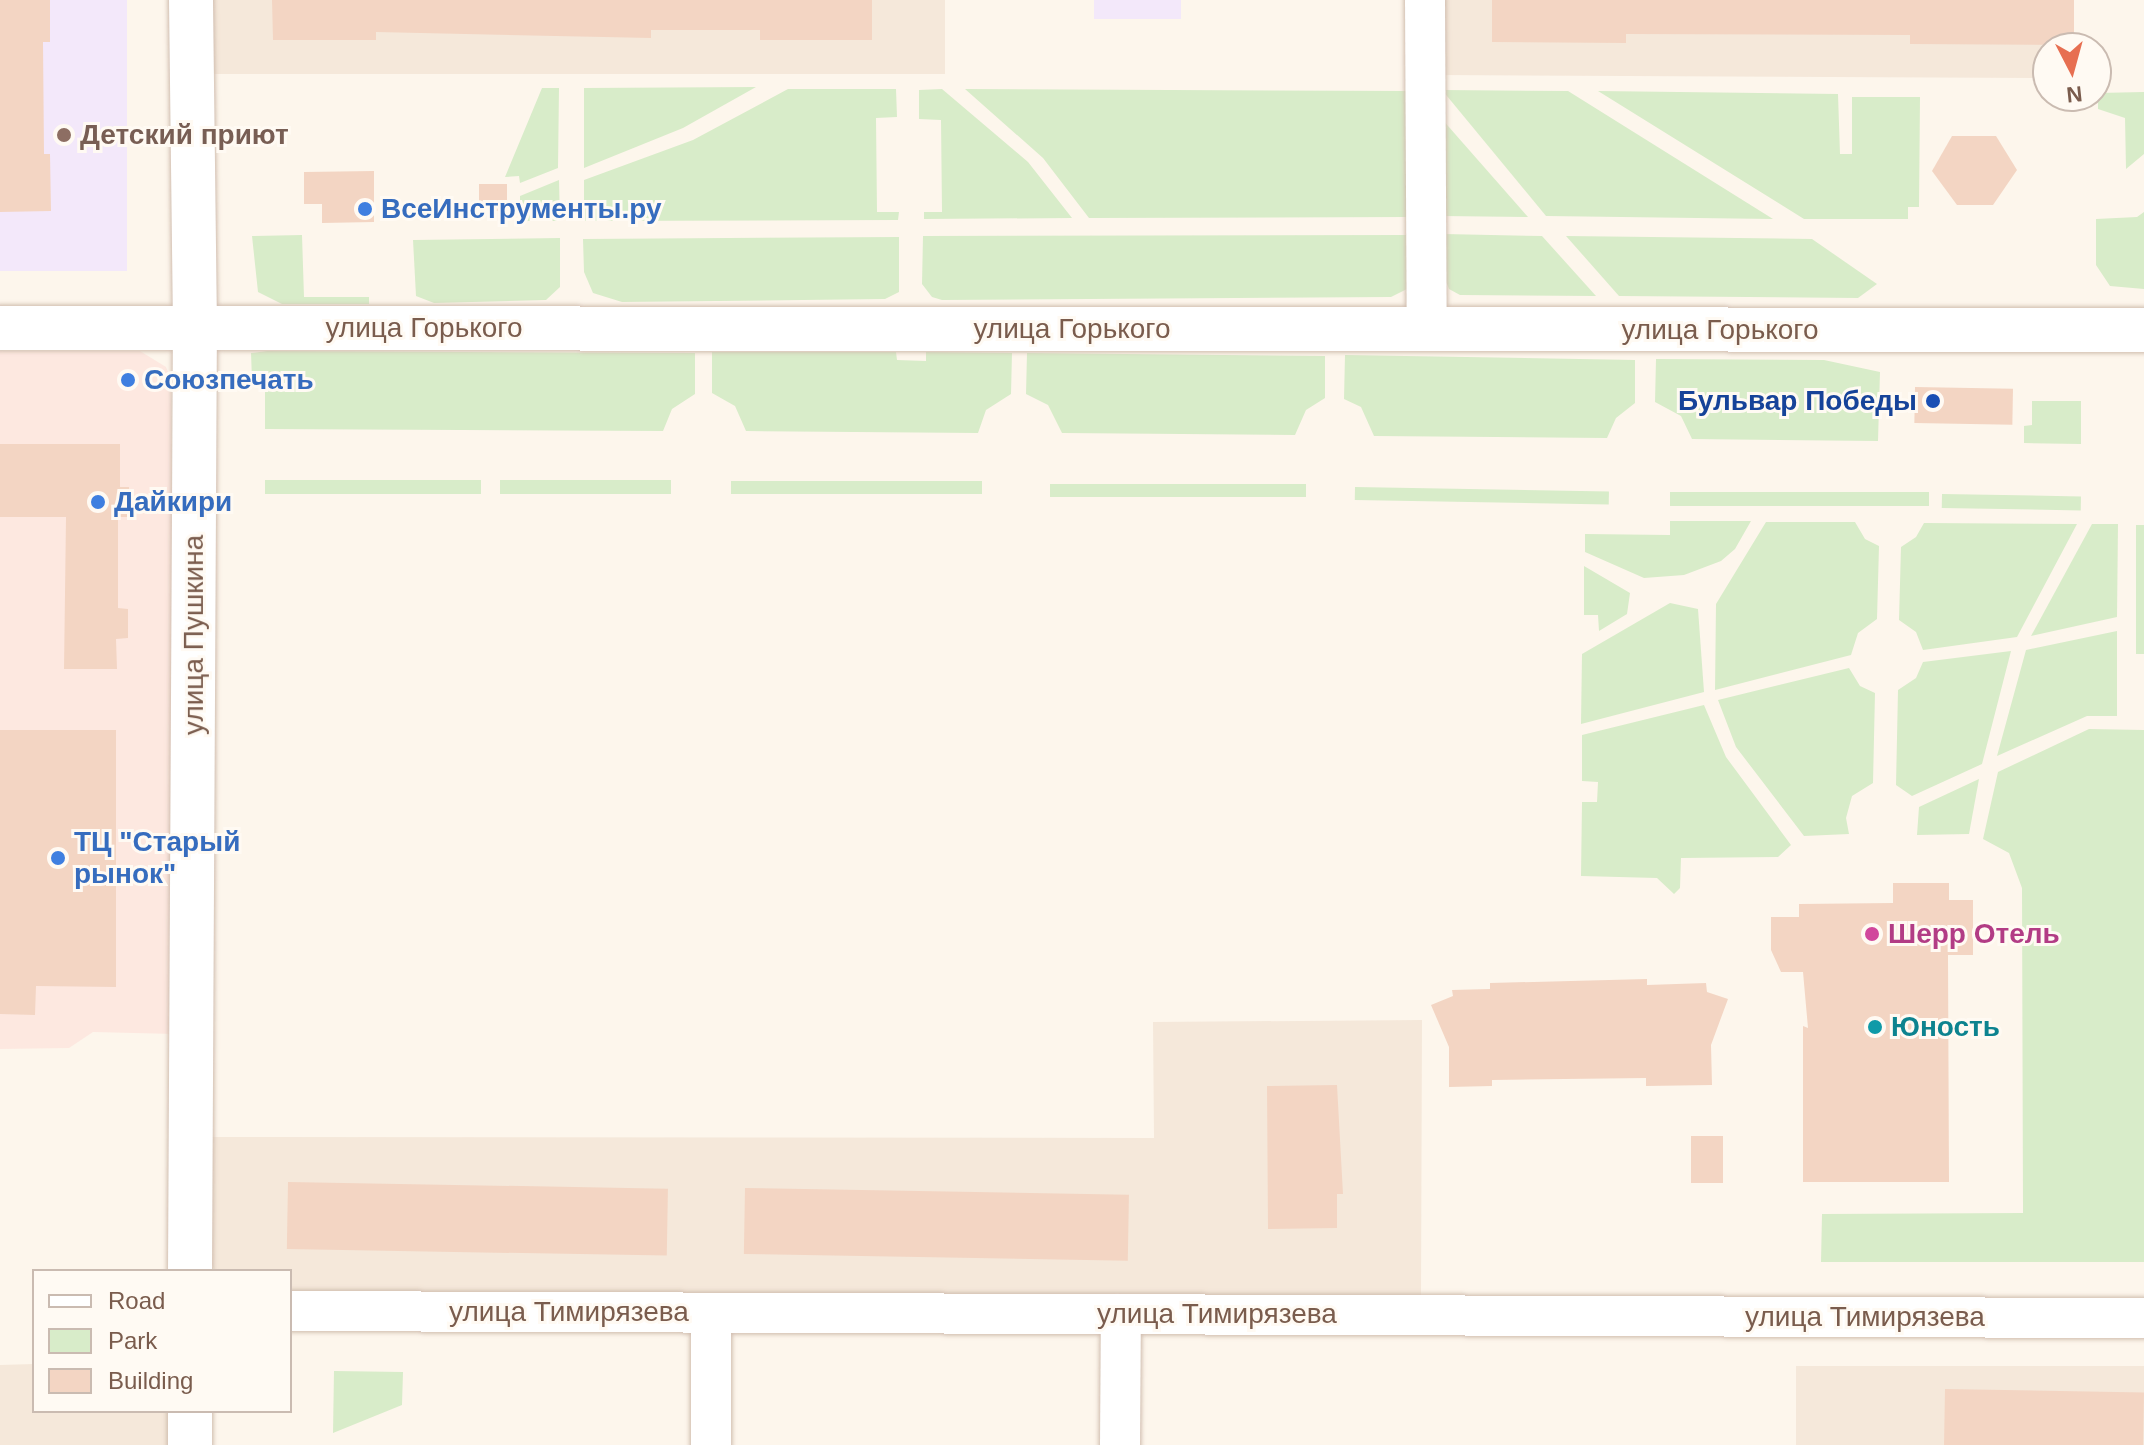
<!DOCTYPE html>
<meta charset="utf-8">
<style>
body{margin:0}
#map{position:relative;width:2144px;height:1445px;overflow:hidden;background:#fdf6ec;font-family:Arial,sans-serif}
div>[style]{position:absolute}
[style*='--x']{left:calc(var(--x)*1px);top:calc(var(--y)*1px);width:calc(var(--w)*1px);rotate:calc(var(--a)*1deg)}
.residential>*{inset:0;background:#f5e8da;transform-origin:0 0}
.commercial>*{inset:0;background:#fde8e0}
.education>*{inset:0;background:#f3e8fa;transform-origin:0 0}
.green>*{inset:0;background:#d8ecc9;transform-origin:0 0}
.building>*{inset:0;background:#f3d5c3;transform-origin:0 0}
.roads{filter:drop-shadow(0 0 2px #d1beb0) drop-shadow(0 0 2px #d1beb0)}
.street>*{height:40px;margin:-20px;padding:0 20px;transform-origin:20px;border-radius:20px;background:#fff}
.secondary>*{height:44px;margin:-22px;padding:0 22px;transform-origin:22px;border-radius:22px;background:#fff}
.dots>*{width:22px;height:22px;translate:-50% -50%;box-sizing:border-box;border:4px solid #fffaf3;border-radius:50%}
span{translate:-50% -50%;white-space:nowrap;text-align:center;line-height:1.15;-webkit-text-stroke:6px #fffaf3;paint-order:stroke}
.education-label{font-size:28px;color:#785e54;font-weight:700}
.left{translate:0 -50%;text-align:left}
.shop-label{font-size:28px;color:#366cbe;font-weight:700}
.street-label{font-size:28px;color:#7a5c4d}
.transit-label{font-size:28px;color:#164399;font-weight:700}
.right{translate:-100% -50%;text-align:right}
.hotel-label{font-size:28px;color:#b23c85;font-weight:700}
.culture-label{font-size:28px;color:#0d838f;font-weight:700}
.legend{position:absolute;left:32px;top:1269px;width:260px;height:144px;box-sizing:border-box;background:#fffaf3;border:2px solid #cabbb1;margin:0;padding:10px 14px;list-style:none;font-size:24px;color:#7a5c4d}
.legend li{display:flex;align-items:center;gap:16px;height:40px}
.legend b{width:40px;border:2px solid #cabbb1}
.north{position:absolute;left:2032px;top:32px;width:80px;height:80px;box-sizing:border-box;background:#fffaf3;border:2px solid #cabbb1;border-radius:50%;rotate:174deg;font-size:22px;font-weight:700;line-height:32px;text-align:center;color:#7a5c4d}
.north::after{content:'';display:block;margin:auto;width:28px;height:36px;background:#e76f51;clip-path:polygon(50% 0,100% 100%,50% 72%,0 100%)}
</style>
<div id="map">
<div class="residential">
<div style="left:211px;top:0;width:734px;height:74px"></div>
<div style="clip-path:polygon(1439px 0,2071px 0,2071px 48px,2048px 48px,2048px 78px,1439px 75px)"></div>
<div style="clip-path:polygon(1422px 1020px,1421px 1299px,290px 1293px,290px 1271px,215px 1271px,209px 1258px,209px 1137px,1154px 1138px,1153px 1022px)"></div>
<div style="clip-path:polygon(34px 1364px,34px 1411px,168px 1411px,168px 1445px,0 1445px,0 1365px)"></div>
<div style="left:1796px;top:1366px;width:348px;height:79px"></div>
</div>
<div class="commercial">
<div style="clip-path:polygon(0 351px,140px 351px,166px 367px,171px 379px,175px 1034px,93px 1032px,69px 1048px,0 1049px)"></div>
</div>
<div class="education">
<div style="left:0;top:0;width:127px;height:271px"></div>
<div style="left:1094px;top:0;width:87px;height:19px"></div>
</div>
<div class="green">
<div style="clip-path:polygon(756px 87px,683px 128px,584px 168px,584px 88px)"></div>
<div style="clip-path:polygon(542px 88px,559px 88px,558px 168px,520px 183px,519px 176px,505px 177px)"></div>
<div style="clip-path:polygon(788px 89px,896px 89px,897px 117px,876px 118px,877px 212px,899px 212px,898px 220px,584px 221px,584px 180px,693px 140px)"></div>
<div style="clip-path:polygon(942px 89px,1028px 162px,1072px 218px,924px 219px,924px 212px,942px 212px,941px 120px,919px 119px,919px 90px)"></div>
<div style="clip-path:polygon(965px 89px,1407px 91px,1408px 217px,1089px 218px,1043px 158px)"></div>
<div style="clip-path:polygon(1442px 90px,1568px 91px,1773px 219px,1546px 216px)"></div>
<div style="clip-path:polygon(1598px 91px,1838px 94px,1840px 154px,1852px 154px,1852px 97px,1920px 97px,1919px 207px,1908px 207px,1908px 219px,1804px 219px)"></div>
<div style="clip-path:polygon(2144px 92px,2144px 154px,2126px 169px,2125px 118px,2098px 109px,2098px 93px)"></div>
<div style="clip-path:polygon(1441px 118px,1528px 217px,1442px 216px)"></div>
<div style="clip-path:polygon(559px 180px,560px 221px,520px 221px,520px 196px)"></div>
<div style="clip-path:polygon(2144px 212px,2144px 289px,2110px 286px,2096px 265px,2096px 219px,2137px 217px)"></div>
<div style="clip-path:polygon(1444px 234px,1542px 236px,1596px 296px,1460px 295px,1449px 289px,1444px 276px)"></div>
<div style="clip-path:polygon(302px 235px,304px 297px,369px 297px,369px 304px,282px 304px,258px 292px,252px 236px)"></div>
<div style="clip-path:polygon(1409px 235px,1407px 289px,1391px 297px,942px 300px,932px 297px,922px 284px,923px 236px)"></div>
<div style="clip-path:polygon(1566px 236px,1812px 239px,1877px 284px,1858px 298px,1619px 296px)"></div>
<div style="clip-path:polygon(899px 237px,899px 292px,885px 299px,622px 302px,593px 293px,584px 272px,583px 239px)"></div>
<div style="clip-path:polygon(560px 238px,560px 287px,546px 300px,434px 303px,416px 296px,413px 240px)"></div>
<div style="clip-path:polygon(267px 351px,695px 353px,695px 394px,672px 409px,663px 431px,265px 429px,265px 380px,252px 380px,251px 353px)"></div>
<div style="clip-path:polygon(712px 352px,896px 352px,897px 360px,926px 361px,926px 352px,1012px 353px,1011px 394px,986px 410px,978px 433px,746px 431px,735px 406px,712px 393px)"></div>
<div style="clip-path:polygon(1027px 353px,1325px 356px,1325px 398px,1306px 410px,1295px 435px,1062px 433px,1048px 405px,1026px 394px)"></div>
<div style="clip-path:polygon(1345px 355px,1635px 360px,1635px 403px,1616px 418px,1607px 438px,1374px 436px,1361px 407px,1344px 399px)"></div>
<div style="clip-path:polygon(1656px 359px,1824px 360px,1880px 372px,1878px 441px,1692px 439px,1681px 416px,1655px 402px)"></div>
<div style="clip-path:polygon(2032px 401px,2081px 401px,2081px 444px,2024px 443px,2024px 426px,2032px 425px)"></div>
<div style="left:265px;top:480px;width:216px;height:14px"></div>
<div style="left:500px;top:480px;width:171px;height:14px"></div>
<div style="left:731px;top:481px;width:251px;height:13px"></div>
<div style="left:1050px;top:484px;width:256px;height:13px"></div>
<div style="left:1355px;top:487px;width:254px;height:13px;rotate:1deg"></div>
<div style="left:1670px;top:492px;width:259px;height:14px"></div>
<div style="left:1942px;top:494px;width:139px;height:14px;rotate:1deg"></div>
<div style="clip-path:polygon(1670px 521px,1751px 521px,1735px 549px,1721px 561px,1684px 575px,1644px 578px,1585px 552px,1585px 534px,1670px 535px)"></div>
<div style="clip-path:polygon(1766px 522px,1855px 522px,1865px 539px,1879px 546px,1877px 619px,1858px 633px,1851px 655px,1715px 690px,1716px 604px)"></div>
<div style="clip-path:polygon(1924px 523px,2077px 524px,2017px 637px,1923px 650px,1916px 632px,1899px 620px,1901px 547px,1916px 537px)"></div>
<div style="clip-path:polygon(2092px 524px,2118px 524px,2117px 617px,2031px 636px)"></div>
<div style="left:2136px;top:525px;width:8px;height:129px"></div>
<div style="clip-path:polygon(1584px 566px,1630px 593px,1627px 614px,1599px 631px,1598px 615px,1584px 615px)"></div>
<div style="clip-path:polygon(1670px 603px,1698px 609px,1704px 692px,1581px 724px,1582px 654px)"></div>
<div style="clip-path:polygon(2117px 631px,2117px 716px,2087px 716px,1997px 756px,2026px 650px)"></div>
<div style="clip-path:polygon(2011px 651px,1982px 764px,1912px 796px,1896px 785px,1898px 690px,1916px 678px,1923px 662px)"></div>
<div style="clip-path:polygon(1849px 668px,1860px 686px,1875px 693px,1873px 783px,1852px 796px,1846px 818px,1849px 834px,1804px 836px,1736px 747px,1718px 700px)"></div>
<div style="clip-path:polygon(1704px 705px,1726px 757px,1791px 845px,1778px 857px,1681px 858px,1680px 888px,1674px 894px,1657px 878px,1581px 876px,1582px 802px,1597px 802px,1598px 782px,1582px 781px,1582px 735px)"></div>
<div style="clip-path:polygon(2089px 729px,2144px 730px,2144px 1262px,1821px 1262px,1822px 1214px,2023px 1213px,2022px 888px,2009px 853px,1983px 839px,1998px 772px)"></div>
<div style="clip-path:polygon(1979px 779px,1969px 834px,1917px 835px,1919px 807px)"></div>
<div style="clip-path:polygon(334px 1371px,403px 1372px,402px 1405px,333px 1433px)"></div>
</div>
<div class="building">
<div style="clip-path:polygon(0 0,50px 0,50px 42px,43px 42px,44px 154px,50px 154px,51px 211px,0 212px)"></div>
<div style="clip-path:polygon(272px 0,872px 0,872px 40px,760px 40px,760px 30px,651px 30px,651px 38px,376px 32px,376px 40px,273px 40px)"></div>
<div style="clip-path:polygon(1492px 0,2074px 0,2074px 45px,1910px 44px,1910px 35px,1626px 34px,1626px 43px,1492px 42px)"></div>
<div style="clip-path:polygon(1952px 136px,1996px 136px,2017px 170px,1993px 205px,1957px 205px,1932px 171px)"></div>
<div style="clip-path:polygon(374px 171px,374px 222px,322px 223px,322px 204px,304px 204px,304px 172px)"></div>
<div style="left:507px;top:184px;width:27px;height:28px;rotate:90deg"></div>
<div style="left:1915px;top:387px;width:98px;height:36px;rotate:1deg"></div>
<div style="clip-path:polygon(0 444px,120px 444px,120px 487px,129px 487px,129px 517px,118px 517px,118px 608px,128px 609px,128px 638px,116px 639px,117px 669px,64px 669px,66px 517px,0 517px)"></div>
<div style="clip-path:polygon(0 730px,116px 730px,116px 987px,36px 986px,35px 1015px,0 1014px)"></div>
<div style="clip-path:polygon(1893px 883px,1949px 883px,1949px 900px,1973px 900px,1973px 955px,1948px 955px,1949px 1182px,1803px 1182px,1803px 1026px,1808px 1028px,1803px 972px,1781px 972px,1771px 950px,1771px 917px,1799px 917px,1799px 904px,1893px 903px)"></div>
<div style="clip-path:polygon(1647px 979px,1647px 985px,1706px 983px,1707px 992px,1728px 999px,1711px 1045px,1712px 1085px,1646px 1086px,1646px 1078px,1492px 1080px,1492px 1086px,1449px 1087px,1449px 1047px,1431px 1005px,1453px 996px,1452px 990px,1490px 989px,1490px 983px)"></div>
<div style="clip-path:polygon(1337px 1085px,1343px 1194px,1337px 1194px,1337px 1228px,1268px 1229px,1267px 1086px)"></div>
<div style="left:1691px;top:1136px;width:32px;height:47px"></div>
<div style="left:288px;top:1182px;width:380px;height:67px;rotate:1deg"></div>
<div style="left:745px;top:1188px;width:384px;height:66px;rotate:1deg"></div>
<div style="left:1945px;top:1389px;width:199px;height:56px;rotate:1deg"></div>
</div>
<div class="roads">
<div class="street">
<div style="--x:1425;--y:0;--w:329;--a:89.7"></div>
<div style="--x:290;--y:1311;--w:1854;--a:0.22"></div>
<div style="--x:711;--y:1445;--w:132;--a:-90"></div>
<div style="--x:1120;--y:1445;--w:131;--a:-89.6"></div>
</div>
<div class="secondary">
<div style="--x:0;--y:328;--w:2144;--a:0.05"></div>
<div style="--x:190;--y:1271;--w:943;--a:-89.7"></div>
<div style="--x:195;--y:328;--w:328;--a:-90.7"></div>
<div style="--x:190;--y:1445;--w:34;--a:-90"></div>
</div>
</div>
<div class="dots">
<div style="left:64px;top:135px;background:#8d6e63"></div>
<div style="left:365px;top:209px;background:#3f7fe0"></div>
<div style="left:128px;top:380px;background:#3f7fe0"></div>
<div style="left:1933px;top:401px;background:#1a4fb4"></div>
<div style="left:98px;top:502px;background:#3f7fe0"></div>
<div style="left:58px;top:858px;background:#3f7fe0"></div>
<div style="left:1872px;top:934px;background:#d1479c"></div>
<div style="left:1875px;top:1027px;background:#0f9aa8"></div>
</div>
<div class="education-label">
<span class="left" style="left:80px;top:135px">Детский приют</span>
</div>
<div class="shop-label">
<span class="left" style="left:381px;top:209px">ВсеИнструменты.ру</span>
<span class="left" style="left:144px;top:380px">Союзпечать</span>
<span class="left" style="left:114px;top:502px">Дайкири</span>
<span class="left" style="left:74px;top:858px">ТЦ "Старый<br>рынок"</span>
</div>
<div class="street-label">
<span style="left:424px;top:328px">улица Горького</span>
<span style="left:1072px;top:329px">улица Горького</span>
<span style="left:1720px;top:330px">улица Горького</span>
<span style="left:194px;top:635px;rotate:-90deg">улица Пушкина</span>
<span style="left:569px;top:1312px">улица Тимирязева</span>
<span style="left:1217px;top:1314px">улица Тимирязева</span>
<span style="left:1865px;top:1317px">улица Тимирязева</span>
</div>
<div class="transit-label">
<span class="right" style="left:1917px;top:401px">Бульвар Победы</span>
</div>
<div class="hotel-label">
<span class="left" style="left:1888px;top:934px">Шерр Отель</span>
</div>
<div class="culture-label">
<span class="left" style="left:1891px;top:1027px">Юность</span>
</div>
<ul class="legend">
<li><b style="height:10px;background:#fff"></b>Road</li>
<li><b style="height:22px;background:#d8ecc9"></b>Park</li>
<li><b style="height:22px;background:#f3d5c3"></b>Building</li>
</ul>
<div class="north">N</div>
</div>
